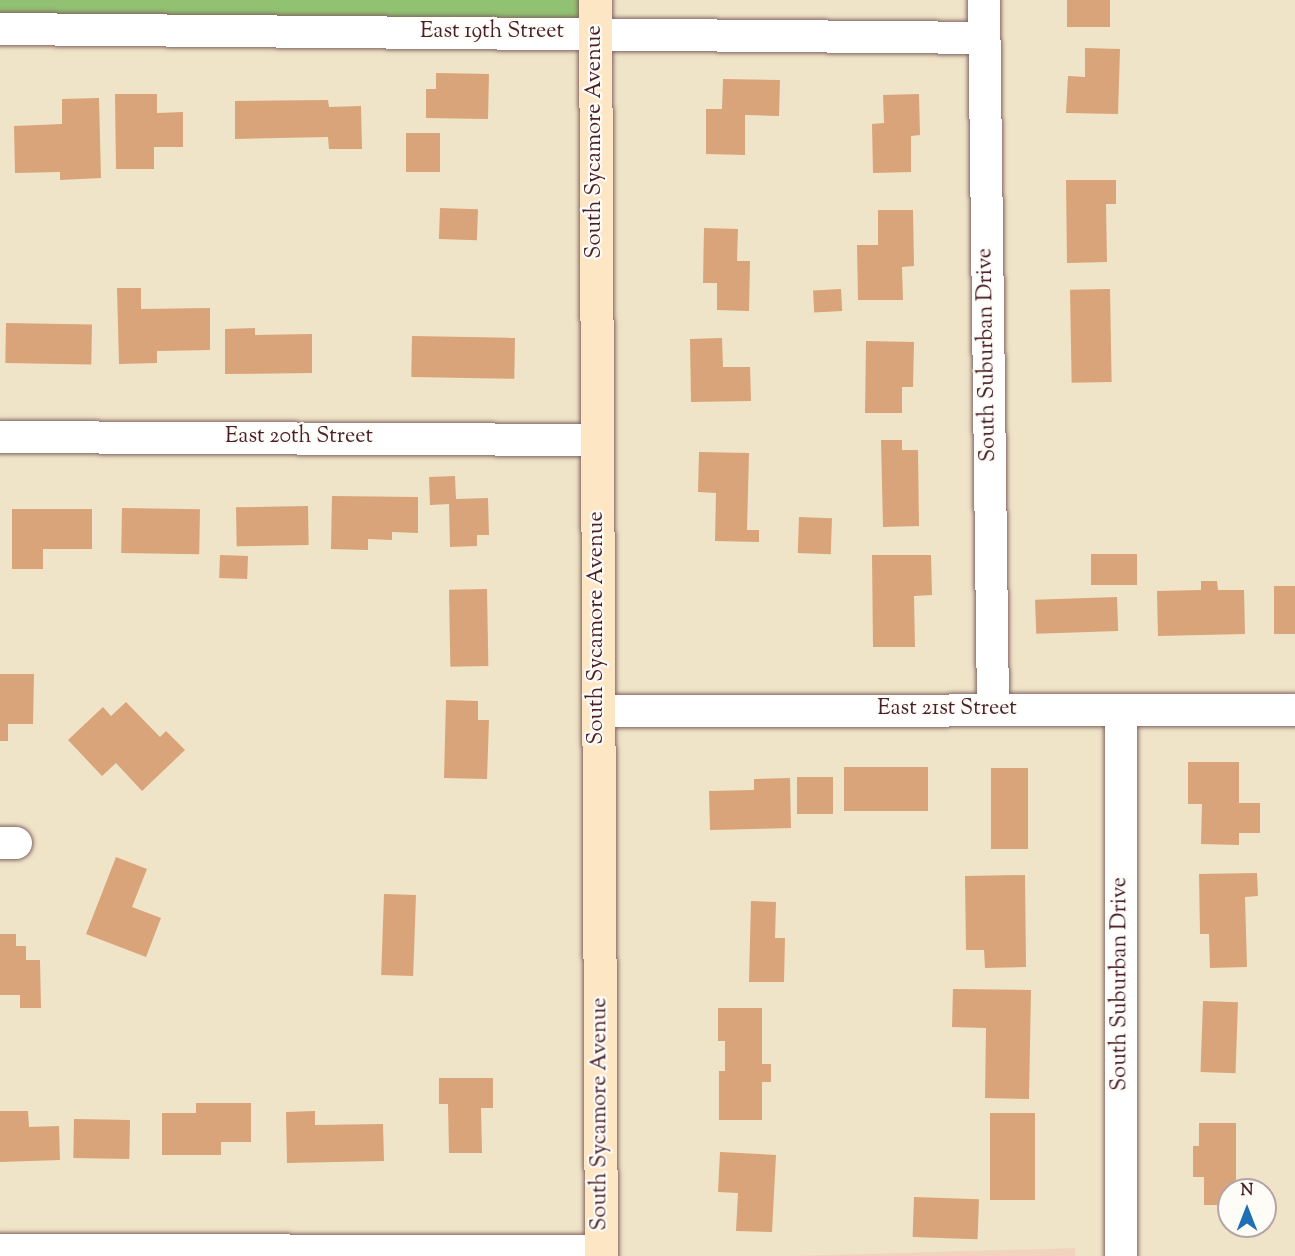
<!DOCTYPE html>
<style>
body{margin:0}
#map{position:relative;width:1295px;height:1256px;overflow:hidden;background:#efe4c8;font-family:"Sorts Mill Goudy",serif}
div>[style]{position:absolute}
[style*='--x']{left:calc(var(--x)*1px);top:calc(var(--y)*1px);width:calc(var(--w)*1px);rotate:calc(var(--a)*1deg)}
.built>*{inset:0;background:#f2d4be}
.green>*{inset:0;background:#91c272;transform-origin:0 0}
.building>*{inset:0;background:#d9a479;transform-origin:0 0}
.roads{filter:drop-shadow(0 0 2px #846462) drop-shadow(0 0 2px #846462)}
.minor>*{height:32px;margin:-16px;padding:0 16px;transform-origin:16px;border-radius:16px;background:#fff}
.secondary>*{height:33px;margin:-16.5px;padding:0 16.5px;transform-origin:16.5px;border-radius:16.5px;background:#fce6c4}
span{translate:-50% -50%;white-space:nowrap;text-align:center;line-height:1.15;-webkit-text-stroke:4.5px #fdfcf7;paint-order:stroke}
.street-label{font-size:22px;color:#4a1f2b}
.north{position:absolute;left:1217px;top:1178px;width:60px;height:60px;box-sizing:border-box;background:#fdfcf7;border:2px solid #b5a4a5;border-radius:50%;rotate:0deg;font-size:16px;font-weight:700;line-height:24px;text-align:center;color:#4a1f2b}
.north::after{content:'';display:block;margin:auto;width:21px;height:27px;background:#1f6fb2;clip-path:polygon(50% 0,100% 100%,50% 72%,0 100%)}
</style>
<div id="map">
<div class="built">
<div style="clip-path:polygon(1075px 1248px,1075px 1256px,793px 1256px)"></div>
</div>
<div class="green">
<div style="left:0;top:0;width:595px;height:29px"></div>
</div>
<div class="building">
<div style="left:1067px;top:0;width:43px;height:27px"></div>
<div style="clip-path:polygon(1085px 48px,1120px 49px,1118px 114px,1066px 113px,1068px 76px,1085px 77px)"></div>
<div style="clip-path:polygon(436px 73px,489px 74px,488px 119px,426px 118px,426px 89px,436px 89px)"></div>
<div style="clip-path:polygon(723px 79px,780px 80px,779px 116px,745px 115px,745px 155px,706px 154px,706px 109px,722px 109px)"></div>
<div style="clip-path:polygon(115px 94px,157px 94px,157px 113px,183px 112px,183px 147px,154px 147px,154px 169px,116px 169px)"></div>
<div style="clip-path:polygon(919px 94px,920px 135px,911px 136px,911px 172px,873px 173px,872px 124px,884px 123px,883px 95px)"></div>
<div style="clip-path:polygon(99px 98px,101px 178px,60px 180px,60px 172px,15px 173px,14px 126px,62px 124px,62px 99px)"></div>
<div style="clip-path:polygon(328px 100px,329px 107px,361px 106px,362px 149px,329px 149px,328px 137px,235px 139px,235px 101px)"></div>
<div style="left:406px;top:133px;width:34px;height:39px"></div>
<div style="clip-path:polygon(1066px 180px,1116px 180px,1116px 204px,1106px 204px,1107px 262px,1067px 263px)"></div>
<div style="left:440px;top:208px;width:38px;height:31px;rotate:2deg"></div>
<div style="clip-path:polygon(878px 210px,913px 210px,914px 266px,902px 267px,903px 300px,858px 300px,857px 245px,878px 245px)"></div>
<div style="clip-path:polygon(704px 228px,738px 229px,737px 261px,750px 261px,749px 311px,717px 310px,717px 283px,703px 283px)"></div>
<div style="clip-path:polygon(117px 288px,141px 288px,141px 309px,210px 308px,210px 350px,157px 351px,157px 363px,119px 364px)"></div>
<div style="left:841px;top:289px;width:22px;height:28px;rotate:87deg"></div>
<div style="left:1110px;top:289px;width:93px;height:40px;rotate:89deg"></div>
<div style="left:6px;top:323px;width:86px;height:40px;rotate:1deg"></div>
<div style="clip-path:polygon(255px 328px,255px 335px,312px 334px,312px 373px,225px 374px,225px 329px)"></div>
<div style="left:412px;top:336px;width:103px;height:41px;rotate:1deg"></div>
<div style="clip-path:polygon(722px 338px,723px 367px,750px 367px,751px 401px,691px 402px,690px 339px)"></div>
<div style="clip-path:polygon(866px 341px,914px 342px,913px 387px,902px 387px,902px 413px,865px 413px)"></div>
<div style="clip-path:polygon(881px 440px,902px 440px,902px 450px,918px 450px,919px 526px,883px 527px)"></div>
<div style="clip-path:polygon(699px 452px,749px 453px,747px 530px,759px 530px,759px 542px,715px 541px,716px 493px,698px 492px)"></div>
<div style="clip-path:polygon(455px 476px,456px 499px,488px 498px,489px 535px,477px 535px,477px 546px,450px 547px,449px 504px,430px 505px,429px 477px)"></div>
<div style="clip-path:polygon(332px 496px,418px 497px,418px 533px,392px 532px,392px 540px,368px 539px,368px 550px,331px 549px)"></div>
<div style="left:308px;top:506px;width:39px;height:72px;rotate:89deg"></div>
<div style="left:122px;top:508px;width:78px;height:45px;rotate:1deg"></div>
<div style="clip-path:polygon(12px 509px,92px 509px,92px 549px,43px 549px,43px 569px,12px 569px)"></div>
<div style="left:799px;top:517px;width:33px;height:36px;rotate:2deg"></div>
<div style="left:1137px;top:554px;width:31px;height:46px;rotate:90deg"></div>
<div style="left:220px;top:555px;width:28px;height:23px;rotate:2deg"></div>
<div style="clip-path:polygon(872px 555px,931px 555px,932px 595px,914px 596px,915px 647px,873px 647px)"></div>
<div style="clip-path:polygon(1201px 581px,1217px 581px,1218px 590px,1244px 590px,1245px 634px,1158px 636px,1157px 591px,1201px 590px)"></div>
<div style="left:1274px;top:586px;width:21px;height:48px"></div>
<div style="left:487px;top:589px;width:77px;height:38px;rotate:89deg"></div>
<div style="left:1117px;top:597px;width:34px;height:82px;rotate:88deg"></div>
<div style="clip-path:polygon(0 674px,34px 674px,33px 724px,8px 724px,8px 741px,0 741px)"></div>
<div style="clip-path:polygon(446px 700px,478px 701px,478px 720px,489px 720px,487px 779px,444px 778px)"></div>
<div style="clip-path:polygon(126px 702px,160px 737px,166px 731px,185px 750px,142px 791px,116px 763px,102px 776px,68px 740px,103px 707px,111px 716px)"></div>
<div style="clip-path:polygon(1188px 762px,1239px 762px,1239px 803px,1260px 803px,1260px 833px,1239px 833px,1239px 845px,1201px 844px,1202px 804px,1188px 804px)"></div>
<div style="left:928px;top:767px;width:44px;height:84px;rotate:90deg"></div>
<div style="left:991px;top:768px;width:37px;height:81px"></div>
<div style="left:833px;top:777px;width:37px;height:36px;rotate:90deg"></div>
<div style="clip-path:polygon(790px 778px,791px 828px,710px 830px,709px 791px,754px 790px,754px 779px)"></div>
<div style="clip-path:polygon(116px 857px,147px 869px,132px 907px,161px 918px,146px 957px,86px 934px)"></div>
<div style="clip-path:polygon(1257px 873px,1258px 896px,1245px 897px,1247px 967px,1210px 968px,1209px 934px,1200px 934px,1199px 874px)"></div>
<div style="clip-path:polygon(1025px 875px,1026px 967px,985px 968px,984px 950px,966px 950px,965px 876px)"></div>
<div style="left:384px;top:894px;width:32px;height:81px;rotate:2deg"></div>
<div style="clip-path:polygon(751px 901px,776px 902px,775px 938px,785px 938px,784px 982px,749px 982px)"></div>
<div style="clip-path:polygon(0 934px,16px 934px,16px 946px,26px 946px,26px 960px,40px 960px,41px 1008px,20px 1008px,20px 995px,0 995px)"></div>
<div style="clip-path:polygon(953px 989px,1031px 990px,1029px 1099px,985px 1098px,986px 1028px,952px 1027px)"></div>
<div style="left:1203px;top:1001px;width:35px;height:71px;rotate:2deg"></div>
<div style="clip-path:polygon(718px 1008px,762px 1008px,762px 1064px,771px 1064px,771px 1082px,762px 1082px,762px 1120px,719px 1120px,719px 1071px,725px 1071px,725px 1041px,718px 1041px)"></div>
<div style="clip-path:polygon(439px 1078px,493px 1078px,493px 1108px,481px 1108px,482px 1153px,449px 1153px,448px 1104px,439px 1104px)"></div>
<div style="clip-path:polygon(196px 1103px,251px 1103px,251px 1142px,221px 1142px,221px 1155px,162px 1155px,162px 1113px,196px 1113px)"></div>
<div style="clip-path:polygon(0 1111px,28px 1111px,29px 1127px,59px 1126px,60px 1160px,0 1162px)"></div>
<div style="clip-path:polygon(315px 1111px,315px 1125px,383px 1124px,384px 1161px,287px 1163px,286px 1112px)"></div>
<div style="left:990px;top:1113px;width:45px;height:87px"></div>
<div style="left:74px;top:1119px;width:56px;height:39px;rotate:1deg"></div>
<div style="clip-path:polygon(1199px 1123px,1236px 1123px,1236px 1183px,1248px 1183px,1248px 1190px,1229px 1190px,1229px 1205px,1204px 1205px,1204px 1177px,1193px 1177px,1193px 1146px,1199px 1146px)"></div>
<div style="clip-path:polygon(720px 1152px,776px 1155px,772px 1232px,736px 1231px,738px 1193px,718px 1192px)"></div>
<div style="left:914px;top:1197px;width:65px;height:40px;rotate:2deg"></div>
</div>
<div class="roads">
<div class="minor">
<div style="--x:984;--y:0;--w:709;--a:89.27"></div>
<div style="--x:0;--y:29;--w:984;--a:0.52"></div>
<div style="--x:0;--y:437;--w:597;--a:0.29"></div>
<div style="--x:598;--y:711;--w:697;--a:-0.08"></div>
<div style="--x:1121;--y:711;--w:545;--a:90"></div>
<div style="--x:0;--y:843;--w:16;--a:0"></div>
<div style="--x:0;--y:1250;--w:601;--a:0.1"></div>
</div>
<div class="secondary">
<div style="--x:595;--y:0;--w:1256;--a:89.73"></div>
</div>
</div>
<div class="street-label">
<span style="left:492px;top:33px">East 19th Street</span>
<span style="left:596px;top:142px;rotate:-90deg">South Sycamore Avenue</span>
<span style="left:988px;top:355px;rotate:-91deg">South Suburban Drive</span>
<span style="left:299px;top:438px">East 20th Street</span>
<span style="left:598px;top:628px;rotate:-90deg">South Sycamore Avenue</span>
<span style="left:947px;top:710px">East 21st Street</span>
<span style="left:1121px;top:984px;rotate:-90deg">South Suburban Drive</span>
<span style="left:601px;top:1114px;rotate:-90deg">South Sycamore Avenue</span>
</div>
<div class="north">N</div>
</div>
